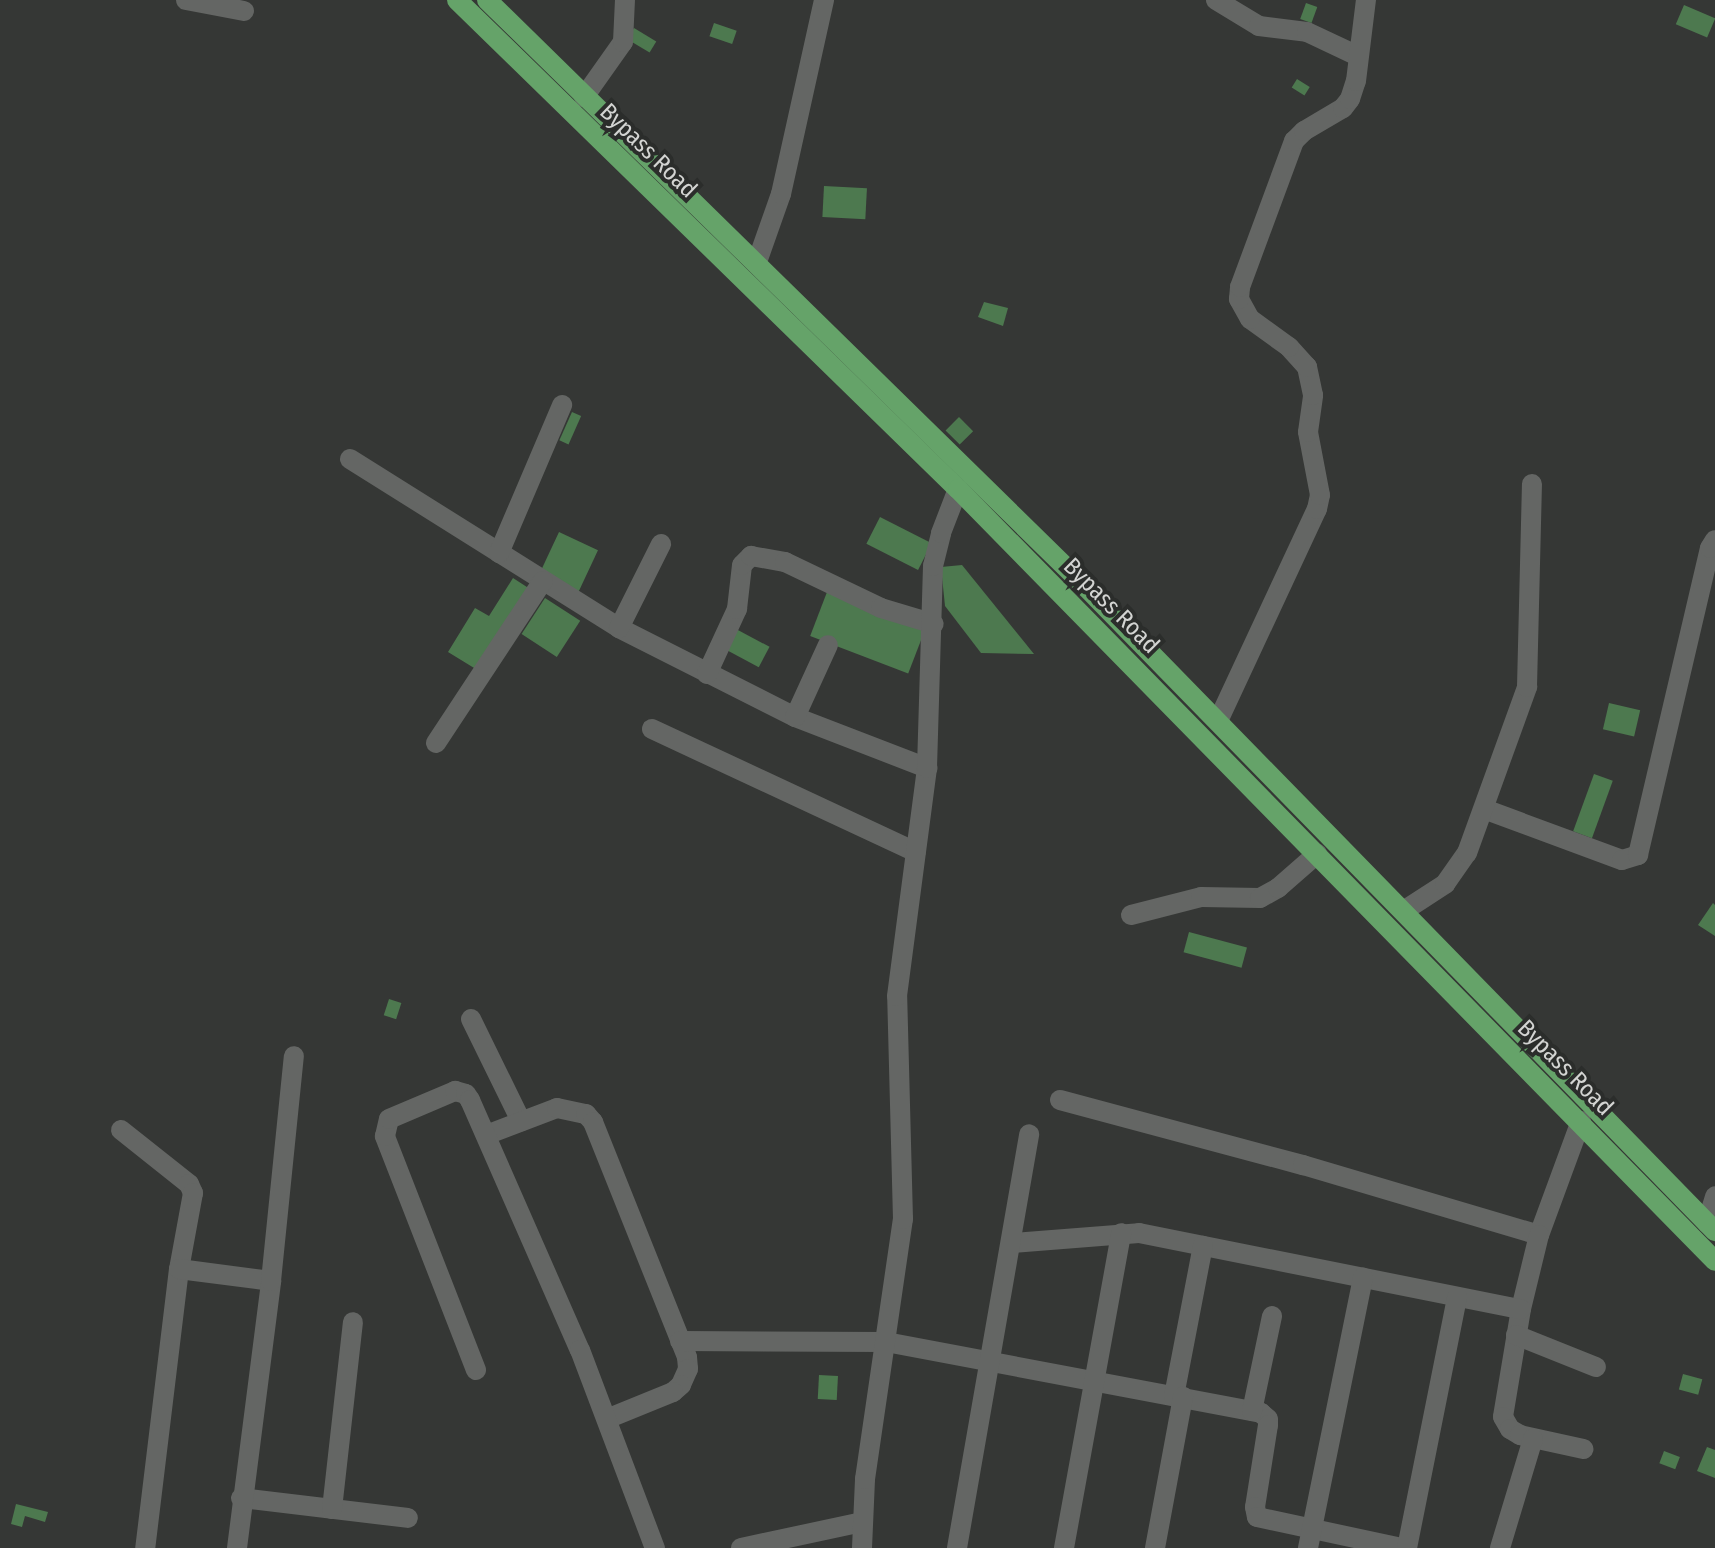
<!DOCTYPE html>
<style>
body{margin:0}
#map{position:relative;width:1715px;height:1548px;overflow:hidden;background:#353735;font-family:"Fira Sans Condensed",sans-serif}
div>[style]{position:absolute}
[style*='--x']{left:calc(var(--x)*1px);top:calc(var(--y)*1px);width:calc(var(--w)*1px);rotate:calc(var(--a)*1deg)}
.building>*{inset:0;background:#4d794f;transform-origin:0 0}
.minor>*{height:20px;margin:-10px;padding:0 10px;transform-origin:10px;border-radius:10px;background:#646664}
.major>*{height:20px;margin:-10px;padding:0 10px;transform-origin:10px;border-radius:10px;background:#65a369}
span{translate:-50% -50%;white-space:nowrap;text-align:center;line-height:1.15;-webkit-text-stroke:8px #2b2d2b;paint-order:stroke}
.street-label{font-size:24px;color:#d3d4d2}
</style>
<div id="map">
<div class="building">
<div style="left:1306px;top:3px;width:12px;height:17px;rotate:20deg"></div>
<div style="left:1684px;top:5px;width:34px;height:21px;rotate:23deg"></div>
<div style="left:714px;top:23px;width:24px;height:14px;rotate:19deg"></div>
<div style="left:634px;top:28px;width:26px;height:13px;rotate:31deg"></div>
<div style="left:1297px;top:79px;width:15px;height:10px;rotate:32deg"></div>
<div style="left:824px;top:186px;width:43px;height:31px;rotate:3deg"></div>
<div style="clip-path:polygon(984px 302px,1008px 308px,1003px 326px,978px 317px)"></div>
<div style="left:572px;top:412px;width:10px;height:31px;rotate:24deg"></div>
<div style="left:959px;top:417px;width:20px;height:19px;rotate:45deg"></div>
<div style="left:880px;top:517px;width:58px;height:30px;rotate:27deg"></div>
<div style="left:559px;top:532px;width:43px;height:47px;rotate:25deg"></div>
<div style="clip-path:polygon(962px 565px,1034px 654px,981px 653px,945px 606px,941px 567px)"></div>
<div style="clip-path:polygon(513px 578px,530px 589px,479px 671px,448px 652px,475px 608px,489px 616px)"></div>
<div style="left:827px;top:592px;width:105px;height:47px;rotate:21deg"></div>
<div style="left:545px;top:598px;width:42px;height:43px;rotate:33deg"></div>
<div style="left:736px;top:629px;width:38px;height:23px;rotate:28deg"></div>
<div style="left:1609px;top:703px;width:32px;height:27px;rotate:13deg"></div>
<div style="left:1594px;top:774px;width:20px;height:61px;rotate:20deg"></div>
<div style="clip-path:polygon(1713px 903px,1715px 905px,1715px 936px,1698px 925px)"></div>
<div style="left:1189px;top:932px;width:60px;height:21px;rotate:15deg"></div>
<div style="left:389px;top:999px;width:13px;height:17px;rotate:18deg"></div>
<div style="left:1683px;top:1374px;width:20px;height:16px;rotate:15deg"></div>
<div style="left:819px;top:1375px;width:19px;height:24px;rotate:3deg"></div>
<div style="clip-path:polygon(1707px 1447px,1715px 1450px,1715px 1478px,1697px 1471px)"></div>
<div style="left:1664px;top:1451px;width:17px;height:13px;rotate:21deg"></div>
<div style="clip-path:polygon(16px 1504px,48px 1512px,45px 1522px,25px 1516px,22px 1527px,11px 1524px)"></div>
</div>
<div class="minor">
<div style="--x:186;--y:0;--w:59;--a:10.7"></div>
<div style="--x:1216;--y:0;--w:50;--a:31.2"></div>
<div style="--x:1259;--y:26;--w:48;--a:7.1"></div>
<div style="--x:1307;--y:32;--w:56;--a:25.2"></div>
<div style="--x:584;--y:97;--w:67;--a:-54.7"></div>
<div style="--x:623;--y:42;--w:42;--a:-87.3"></div>
<div style="--x:757;--y:262;--w:72;--a:-70.6"></div>
<div style="--x:781;--y:194;--w:199;--a:-77.5"></div>
<div style="--x:350;--y:459;--w:318;--a:32.1"></div>
<div style="--x:619;--y:628;--w:197;--a:26.8"></div>
<div style="--x:795;--y:717;--w:142;--a:21.1"></div>
<div style="--x:499;--y:553;--w:161;--a:-66.9"></div>
<div style="--x:619;--y:628;--w:94;--a:-63.4"></div>
<div style="--x:707;--y:674;--w:72;--a:-65.2"></div>
<div style="--x:737;--y:609;--w:44;--a:-83.5"></div>
<div style="--x:742;--y:565;--w:13;--a:-45"></div>
<div style="--x:751;--y:556;--w:35;--a:10"></div>
<div style="--x:785;--y:562;--w:106;--a:25.6"></div>
<div style="--x:881;--y:608;--w:55;--a:16.8"></div>
<div style="--x:795;--y:717;--w:79;--a:-65.4"></div>
<div style="--x:1218;--y:721;--w:234;--a:-65"></div>
<div style="--x:1317;--y:509;--w:14;--a:-78"></div>
<div style="--x:1320;--y:495;--w:64;--a:-100.8"></div>
<div style="--x:1308;--y:432;--w:37;--a:-82"></div>
<div style="--x:1313;--y:395;--w:29;--a:-102"></div>
<div style="--x:1307;--y:367;--w:27;--a:-132"></div>
<div style="--x:1289;--y:347;--w:48;--a:-144.3"></div>
<div style="--x:1250;--y:319;--w:23;--a:-119"></div>
<div style="--x:1239;--y:299;--w:12;--a:-85"></div>
<div style="--x:1240;--y:287;--w:156;--a:-69.7"></div>
<div style="--x:1294;--y:141;--w:14;--a:-45"></div>
<div style="--x:1304;--y:131;--w:45;--a:-30.5"></div>
<div style="--x:1343;--y:108;--w:11;--a:-52"></div>
<div style="--x:1350;--y:99;--w:19;--a:-72"></div>
<div style="--x:1356;--y:81;--w:82;--a:-83"></div>
<div style="--x:652;--y:729;--w:291;--a:25"></div>
<div style="--x:436;--y:743;--w:194;--a:-56.6"></div>
<div style="--x:1484;--y:809;--w:147;--a:20.3"></div>
<div style="--x:1622;--y:860;--w:17;--a:-17"></div>
<div style="--x:1638;--y:855;--w:315;--a:-76.8"></div>
<div style="--x:1710;--y:548;--w:9;--a:-58"></div>
<div style="--x:1405;--y:910;--w:48;--a:-33"></div>
<div style="--x:1445;--y:884;--w:38;--a:-55"></div>
<div style="--x:1467;--y:853;--w:177;--a:-70.1"></div>
<div style="--x:1527;--y:687;--w:203;--a:-88.6"></div>
<div style="--x:1131;--y:915;--w:72;--a:-14.4"></div>
<div style="--x:1201;--y:897;--w:59;--a:1"></div>
<div style="--x:1260;--y:898;--w:21;--a:-29"></div>
<div style="--x:1278;--y:888;--w:52;--a:-41.1"></div>
<div style="--x:471;--y:1019;--w:114;--a:63.9"></div>
<div style="--x:1060;--y:1100;--w:252;--a:15"></div>
<div style="--x:1303;--y:1165;--w:246;--a:16.5"></div>
<div style="--x:1581;--y:1121;--w:121;--a:110.2"></div>
<div style="--x:1539;--y:1235;--w:76;--a:103.7"></div>
<div style="--x:1521;--y:1309;--w:109;--a:99.5"></div>
<div style="--x:1503;--y:1417;--w:14;--a:60"></div>
<div style="--x:1510;--y:1429;--w:12;--a:31"></div>
<div style="--x:1520;--y:1435;--w:65;--a:12.5"></div>
<div style="--x:121;--y:1130;--w:87;--a:38.5"></div>
<div style="--x:189;--y:1184;--w:10;--a:66"></div>
<div style="--x:193;--y:1193;--w:77;--a:100.4"></div>
<div style="--x:179;--y:1269;--w:281;--a:96.9"></div>
<div style="--x:486;--y:1135;--w:76;--a:-20.8"></div>
<div style="--x:557;--y:1108;--w:30;--a:12"></div>
<div style="--x:586;--y:1114;--w:11;--a:49"></div>
<div style="--x:593;--y:1122;--w:253;--a:68.2"></div>
<div style="--x:687;--y:1357;--w:12;--a:85"></div>
<div style="--x:688;--y:1369;--w:17;--a:114"></div>
<div style="--x:681;--y:1385;--w:11;--a:139"></div>
<div style="--x:673;--y:1392;--w:71;--a:157.8"></div>
<div style="--x:1707;--y:1223;--w:28;--a:-73"></div>
<div style="--x:1013;--y:1243;--w:126;--a:-4.5"></div>
<div style="--x:1139;--y:1233;--w:389;--a:11.3"></div>
<div style="--x:179;--y:1269;--w:93;--a:7.4"></div>
<div style="--x:1516;--y:1335;--w:86;--a:21.8"></div>
<div style="--x:680;--y:1341;--w:206;--a:0.3"></div>
<div style="--x:886;--y:1342;--w:382;--a:10.7"></div>
<div style="--x:1261;--y:1413;--w:9;--a:41"></div>
<div style="--x:1268;--y:1419;--w:6;--a:90"></div>
<div style="--x:1268;--y:1425;--w:83;--a:99"></div>
<div style="--x:1255;--y:1507;--w:10;--a:79"></div>
<div style="--x:1257;--y:1517;--w:147;--a:12.1"></div>
<div style="--x:476;--y:1370;--w:251;--a:-111.3"></div>
<div style="--x:385;--y:1136;--w:17;--a:-77"></div>
<div style="--x:389;--y:1119;--w:72;--a:-23"></div>
<div style="--x:455;--y:1091;--w:11;--a:15"></div>
<div style="--x:466;--y:1094;--w:7;--a:56"></div>
<div style="--x:470;--y:1100;--w:273;--a:66.3"></div>
<div style="--x:580;--y:1350;--w:212;--a:69.3"></div>
<div style="--x:1174;--y:1396;--w:153;--a:-79.1"></div>
<div style="--x:1252;--y:1411;--w:97;--a:-78.1"></div>
<div style="--x:241;--y:1498;--w:168;--a:6.8"></div>
<div style="--x:332;--y:1509;--w:188;--a:-83.6"></div>
<div style="--x:237;--y:1548;--w:269;--a:-82.7"></div>
<div style="--x:271;--y:1281;--w:226;--a:-84.2"></div>
<div style="--x:741;--y:1548;--w:124;--a:-12.1"></div>
<div style="--x:862;--y:1548;--w:69;--a:-87.5"></div>
<div style="--x:865;--y:1479;--w:263;--a:-81.7"></div>
<div style="--x:903;--y:1219;--w:223;--a:-91.5"></div>
<div style="--x:897;--y:996;--w:230;--a:-82.5"></div>
<div style="--x:927;--y:768;--w:202;--a:-88.3"></div>
<div style="--x:933;--y:566;--w:34;--a:-76"></div>
<div style="--x:941;--y:533;--w:47;--a:-68.9"></div>
<div style="--x:957;--y:1548;--w:420;--a:-80.1"></div>
<div style="--x:1064;--y:1548;--w:320;--a:-79.7"></div>
<div style="--x:1155;--y:1548;--w:154;--a:-79.5"></div>
<div style="--x:1308;--y:1548;--w:276;--a:-78.5"></div>
<div style="--x:1407;--y:1548;--w:256;--a:-78.7"></div>
<div style="--x:1500;--y:1548;--w:114;--a:-73.2"></div>
</div>
<div class="major">
<div style="--x:457;--y:0;--w:700;--a:44.31"></div>
<div style="--x:958;--y:489;--w:1081;--a:45.56"></div>
<div style="--x:487;--y:0;--w:840;--a:44.42"></div>
<div style="--x:1087;--y:588;--w:899;--a:45.68"></div>
</div>
<div class="street-label">
<span style="left:648px;top:151px;rotate:44deg">Bypass Road</span>
<span style="left:1111px;top:606px;rotate:45deg">Bypass Road</span>
<span style="left:1565px;top:1068px;rotate:45deg">Bypass Road</span>
</div>
</div>
